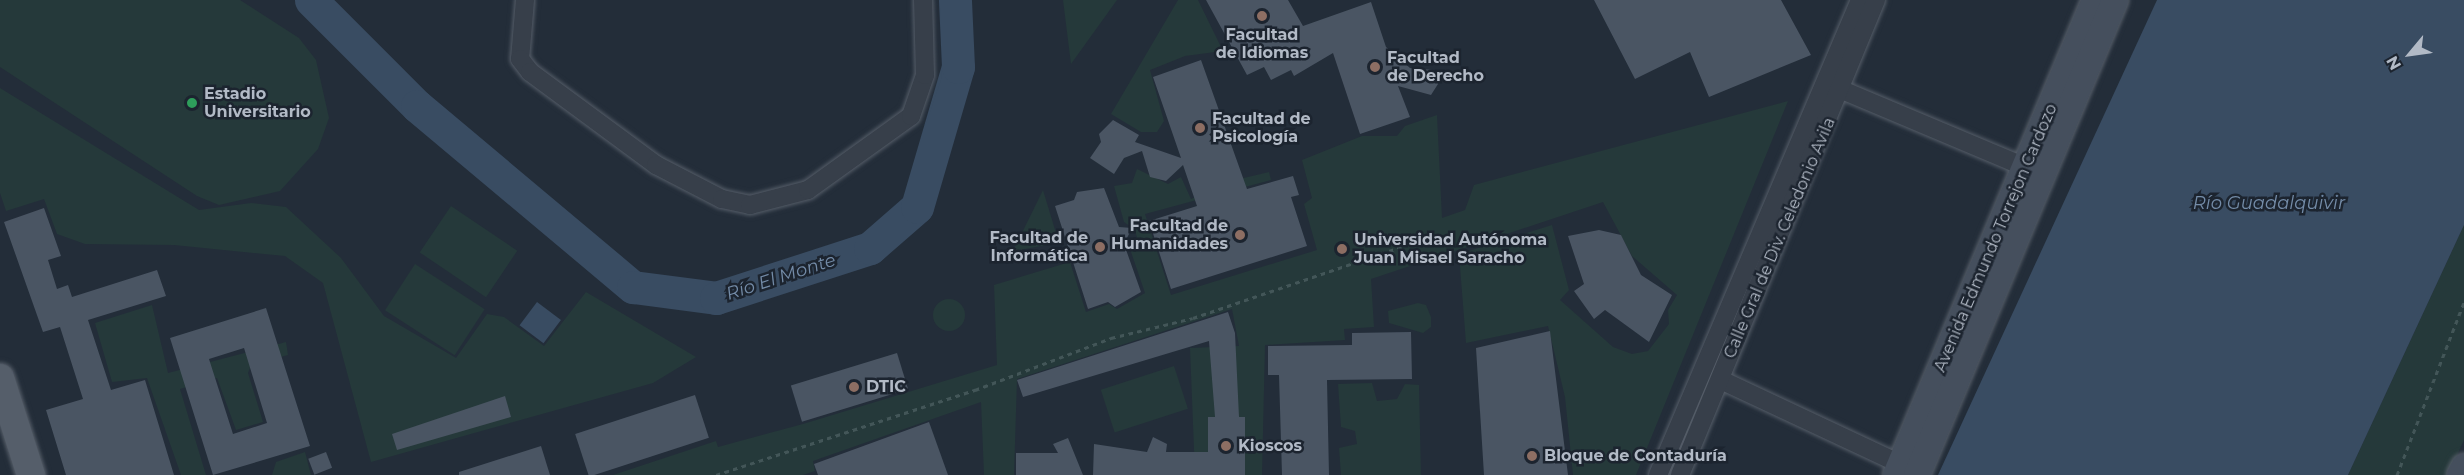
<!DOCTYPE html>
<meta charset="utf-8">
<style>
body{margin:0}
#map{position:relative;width:2464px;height:475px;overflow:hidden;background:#232d39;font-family:Montserrat,sans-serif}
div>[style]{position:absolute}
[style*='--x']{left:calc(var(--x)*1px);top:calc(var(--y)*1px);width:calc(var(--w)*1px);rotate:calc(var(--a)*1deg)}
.green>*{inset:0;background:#25393a;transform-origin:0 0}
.round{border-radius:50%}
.water>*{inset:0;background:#394c62;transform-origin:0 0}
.river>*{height:33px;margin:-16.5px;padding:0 16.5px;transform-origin:16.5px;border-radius:16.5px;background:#394c62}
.building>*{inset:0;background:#4a5563;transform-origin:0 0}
.path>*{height:3px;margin-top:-1.5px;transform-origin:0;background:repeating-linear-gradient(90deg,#435658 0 4.5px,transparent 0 9px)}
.roads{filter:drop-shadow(0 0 2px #555d68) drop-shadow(0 0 2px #555d68)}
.street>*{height:18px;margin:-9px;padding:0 9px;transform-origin:9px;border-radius:9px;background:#373f4a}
.secondary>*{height:26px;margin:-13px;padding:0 13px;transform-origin:13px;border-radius:13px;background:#454f5d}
.primary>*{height:28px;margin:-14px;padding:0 14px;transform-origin:14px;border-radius:14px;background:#555e6a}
.dots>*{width:16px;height:16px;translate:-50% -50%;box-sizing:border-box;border:3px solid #1c242f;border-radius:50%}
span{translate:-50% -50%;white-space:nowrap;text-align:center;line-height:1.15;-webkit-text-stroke:5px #1c242f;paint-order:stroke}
.poi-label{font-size:16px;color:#b2bac6;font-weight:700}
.left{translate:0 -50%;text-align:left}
.right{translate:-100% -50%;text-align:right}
.street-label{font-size:16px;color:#b2bac6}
.water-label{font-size:18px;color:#748ca8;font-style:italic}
.north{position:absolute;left:2380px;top:24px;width:60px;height:60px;-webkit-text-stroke:4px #1c242f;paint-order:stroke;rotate:241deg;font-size:16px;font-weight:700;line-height:24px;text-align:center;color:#b2bac6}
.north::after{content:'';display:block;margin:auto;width:21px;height:27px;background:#b2bac6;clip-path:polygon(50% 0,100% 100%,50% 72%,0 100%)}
</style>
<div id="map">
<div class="green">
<div style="clip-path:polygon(0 0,240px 0,299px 38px,316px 60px,329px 118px,318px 149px,280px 191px,219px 205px,197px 196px,0 67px)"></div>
<div style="clip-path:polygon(1063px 0,1117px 0,1071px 64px)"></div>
<div style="clip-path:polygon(1178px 0,1198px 0,1223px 51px,1185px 56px,1150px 70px,1164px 121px,1157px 132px,1141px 132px,1111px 114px)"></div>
<div style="clip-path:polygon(0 88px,199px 210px,251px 203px,286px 207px,341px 258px,384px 316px,456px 358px,487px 314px,504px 317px,544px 346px,586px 292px,696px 357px,653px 383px,371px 462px,323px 283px,285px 256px,174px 245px,85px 244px,57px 234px,44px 199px,6px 211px,0 193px)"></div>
<div style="clip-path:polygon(1788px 101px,1636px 475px,1573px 475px,1565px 397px,1548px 326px,1466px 343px,1459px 254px,1552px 225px,1569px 290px,1560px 300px,1613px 347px,1632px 354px,1648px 351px,1669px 324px,1668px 310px,1677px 295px,1632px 256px,1603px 202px,1371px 279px,1374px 327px,1344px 329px,1345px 340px,1265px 345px,1262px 475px,1195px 475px,1190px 348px,1239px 346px,1232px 309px,1017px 379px,1014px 475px,984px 475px,981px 402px,813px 461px,815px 471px,803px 475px,613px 475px,716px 441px,718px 447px,803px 424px,997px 365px,994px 285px,1070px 262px,1086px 312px,1109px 304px,1117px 309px,1145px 293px,1129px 246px,1137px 237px,1134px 229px,1124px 222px,1114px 186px,1132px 183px,1137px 169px,1168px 184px,1181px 177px,1191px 199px,1231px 181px,1269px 172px,1271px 180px,1145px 214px,1171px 295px,1317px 250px,1304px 204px,1312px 198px,1302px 160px,1362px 136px,1397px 136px,1405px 126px,1437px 115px,1442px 218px,1465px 210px,1474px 185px)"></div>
<div style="clip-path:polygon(1043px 190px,1059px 243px,1013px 251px)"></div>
<div style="left:451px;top:206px;width:80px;height:56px;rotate:34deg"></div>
<div style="clip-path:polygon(2464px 225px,2464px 440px,2448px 475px,2348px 475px)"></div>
<div style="left:415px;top:264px;width:83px;height:55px;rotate:33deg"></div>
<div class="round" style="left:933px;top:299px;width:32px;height:32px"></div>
<div style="clip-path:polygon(1418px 303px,1426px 305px,1431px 317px,1431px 327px,1423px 333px,1389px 323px,1388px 311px)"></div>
<div style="clip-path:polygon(152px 305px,168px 373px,286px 342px,288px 355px,251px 365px,248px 373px,263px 422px,236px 430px,217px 378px,180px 389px,206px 475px,181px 475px,147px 378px,112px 382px,95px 323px)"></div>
<div style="left:1174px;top:366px;width:45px;height:77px;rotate:72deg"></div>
<div style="clip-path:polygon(1372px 383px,1377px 401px,1397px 399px,1405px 384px,1419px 385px,1421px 475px,1341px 475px,1339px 448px,1357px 444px,1355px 431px,1341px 427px,1338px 384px)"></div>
<div style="clip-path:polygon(305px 452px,311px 475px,272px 475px,276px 462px)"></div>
</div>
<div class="water">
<div style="clip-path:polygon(2157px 0,2464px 0,2464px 225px,2348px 475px,1938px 475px)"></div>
<div style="left:537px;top:302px;width:30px;height:29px;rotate:37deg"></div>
</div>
<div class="river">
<div style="--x:311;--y:0;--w:150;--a:45"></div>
<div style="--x:417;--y:106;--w:282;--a:40"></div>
<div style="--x:633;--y:287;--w:84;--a:7.5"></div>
<div style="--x:716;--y:298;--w:162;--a:-18"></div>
<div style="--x:870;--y:248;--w:62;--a:-41.1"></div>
<div style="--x:917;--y:207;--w:146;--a:-73.7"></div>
<div style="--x:958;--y:67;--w:67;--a:-92.6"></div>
</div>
<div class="building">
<div style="clip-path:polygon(1206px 0,1288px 0,1303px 26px,1371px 2px,1386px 47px,1410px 68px,1433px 70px,1438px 84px,1431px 95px,1398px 86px,1410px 117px,1360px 134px,1333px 53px,1294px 76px,1291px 70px,1271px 80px,1264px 67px,1247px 75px)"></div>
<div style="clip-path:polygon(1594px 0,1781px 0,1811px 55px,1709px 97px,1690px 52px,1635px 79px)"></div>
<div style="clip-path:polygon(1201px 60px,1247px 189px,1293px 176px,1299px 195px,1291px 197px,1307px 246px,1171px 289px,1149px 221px,1197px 206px,1183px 165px,1166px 181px,1150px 177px,1142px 151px,1124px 158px,1114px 174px,1090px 158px,1101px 142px,1099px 134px,1113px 120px,1139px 135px,1135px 142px,1181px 158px,1153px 77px)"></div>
<div style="clip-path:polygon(1104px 188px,1119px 227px,1132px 228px,1124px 244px,1141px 292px,1115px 307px,1108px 302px,1088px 309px,1055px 206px,1074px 200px,1077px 192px)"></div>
<div style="clip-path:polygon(44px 208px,61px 256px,48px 260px,57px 289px,68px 285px,72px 297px,157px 270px,166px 296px,88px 320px,111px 390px,145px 380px,174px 475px,66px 475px,46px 410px,83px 399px,60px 327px,43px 332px,4px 222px)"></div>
<div style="clip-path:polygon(1599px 230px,1621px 235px,1641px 275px,1672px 295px,1649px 342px,1605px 310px,1594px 319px,1574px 291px,1584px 284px,1568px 236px)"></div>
<div style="clip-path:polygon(evenodd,266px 308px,310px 446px,213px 475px,170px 338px,266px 308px,244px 348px,267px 423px,233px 434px,209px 359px,244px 348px)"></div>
<div style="clip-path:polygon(1228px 312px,1235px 333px,1239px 417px,1245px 417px,1245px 475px,1093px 475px,1094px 444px,1147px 452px,1153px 437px,1167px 444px,1166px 452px,1208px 452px,1208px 417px,1215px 417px,1209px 341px,1023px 397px,1017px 380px)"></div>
<div style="clip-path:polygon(1550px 331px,1568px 475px,1484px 475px,1476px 348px)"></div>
<div style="clip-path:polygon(1411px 332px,1412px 379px,1327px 380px,1329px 475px,1282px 475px,1279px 375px,1268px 375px,1268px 346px,1352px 345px,1352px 333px)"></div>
<div style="left:897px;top:353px;width:38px;height:111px;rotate:73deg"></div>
<div style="left:695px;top:395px;width:45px;height:126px;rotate:72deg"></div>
<div style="clip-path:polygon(505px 396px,511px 417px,397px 450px,392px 434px)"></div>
<div style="clip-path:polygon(929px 422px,948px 475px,818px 475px,814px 464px)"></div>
<div style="clip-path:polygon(1068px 438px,1083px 475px,1016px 475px,1016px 453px,1058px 453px,1053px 444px)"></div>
<div style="clip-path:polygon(541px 446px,550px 475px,459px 475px,459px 472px)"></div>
<div style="left:326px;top:452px;width:17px;height:19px;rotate:69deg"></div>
</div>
<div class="path">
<div style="--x:716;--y:475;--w:273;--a:-18.2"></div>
<div style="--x:975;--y:390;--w:146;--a:-20.9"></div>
<div style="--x:1111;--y:338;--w:84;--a:-13.7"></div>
<div style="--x:1193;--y:318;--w:235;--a:-18.9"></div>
<div style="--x:2397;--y:475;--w:186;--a:-68.8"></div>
</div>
<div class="roads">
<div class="street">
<div style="--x:525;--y:0;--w:59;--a:94.8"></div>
<div style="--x:520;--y:59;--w:16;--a:52"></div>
<div style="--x:530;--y:72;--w:157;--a:36.4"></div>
<div style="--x:656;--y:165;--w:74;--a:27.3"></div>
<div style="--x:722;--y:199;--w:29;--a:12"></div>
<div style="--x:750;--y:205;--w:60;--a:-14.5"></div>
<div style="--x:808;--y:190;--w:127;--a:-35.7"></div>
<div style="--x:911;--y:116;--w:43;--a:-71.1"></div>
<div style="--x:925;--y:75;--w:75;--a:-91.5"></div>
<div style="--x:1842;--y:90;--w:199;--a:22.8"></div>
<div style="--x:1721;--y:380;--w:210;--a:25.1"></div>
<div style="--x:1658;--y:475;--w:516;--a:-66.96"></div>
<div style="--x:1680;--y:475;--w:514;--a:-67.58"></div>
</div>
<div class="secondary">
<div style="--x:1896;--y:475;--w:515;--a:-67.27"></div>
<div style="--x:1917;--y:475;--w:515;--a:-67.37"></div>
<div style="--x:2460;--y:475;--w:9;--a:-63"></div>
</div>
<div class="primary">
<div style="--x:0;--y:378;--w:102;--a:72.3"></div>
</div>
</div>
<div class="dots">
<div style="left:1262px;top:16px;background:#8d6e63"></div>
<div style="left:1375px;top:67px;background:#8d6e63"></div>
<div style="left:192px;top:103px;background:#2e9e5b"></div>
<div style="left:1200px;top:128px;background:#8d6e63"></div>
<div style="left:1240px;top:235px;background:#8d6e63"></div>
<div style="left:1100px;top:247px;background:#8d6e63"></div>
<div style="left:1342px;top:249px;background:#8d6e63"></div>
<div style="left:854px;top:387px;background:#8d6e63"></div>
<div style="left:1226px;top:446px;background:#8d6e63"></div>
<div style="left:1532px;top:456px;background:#8d6e63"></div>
</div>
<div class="poi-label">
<span style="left:1262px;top:44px">Facultad<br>de Idiomas</span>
<span class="left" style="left:1387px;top:67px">Facultad<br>de Derecho</span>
<span class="left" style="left:204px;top:103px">Estadio<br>Universitario</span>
<span class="left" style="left:1212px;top:128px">Facultad de<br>Psicología</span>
<span class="right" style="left:1228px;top:235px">Facultad de<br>Humanidades</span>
<span class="right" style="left:1088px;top:247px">Facultad de<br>Informática</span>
<span class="left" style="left:1354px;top:249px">Universidad Autónoma<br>Juan Misael Saracho</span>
<span class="left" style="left:866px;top:387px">DTIC</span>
<span class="left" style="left:1238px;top:446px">Kioscos</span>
<span class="left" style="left:1544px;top:456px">Bloque de Contaduría</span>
</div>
<div class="street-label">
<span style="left:1780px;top:238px;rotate:-67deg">Calle Gral de Div. Celedonio Avila</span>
<span style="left:1996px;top:238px;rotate:-67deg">Avenida Edmundo Torrejon Cardozo</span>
</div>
<div class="water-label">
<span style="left:2269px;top:203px">Río Guadalquivir</span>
<span style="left:781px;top:277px;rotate:-18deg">Río El Monte</span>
</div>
<div class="north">N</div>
</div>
